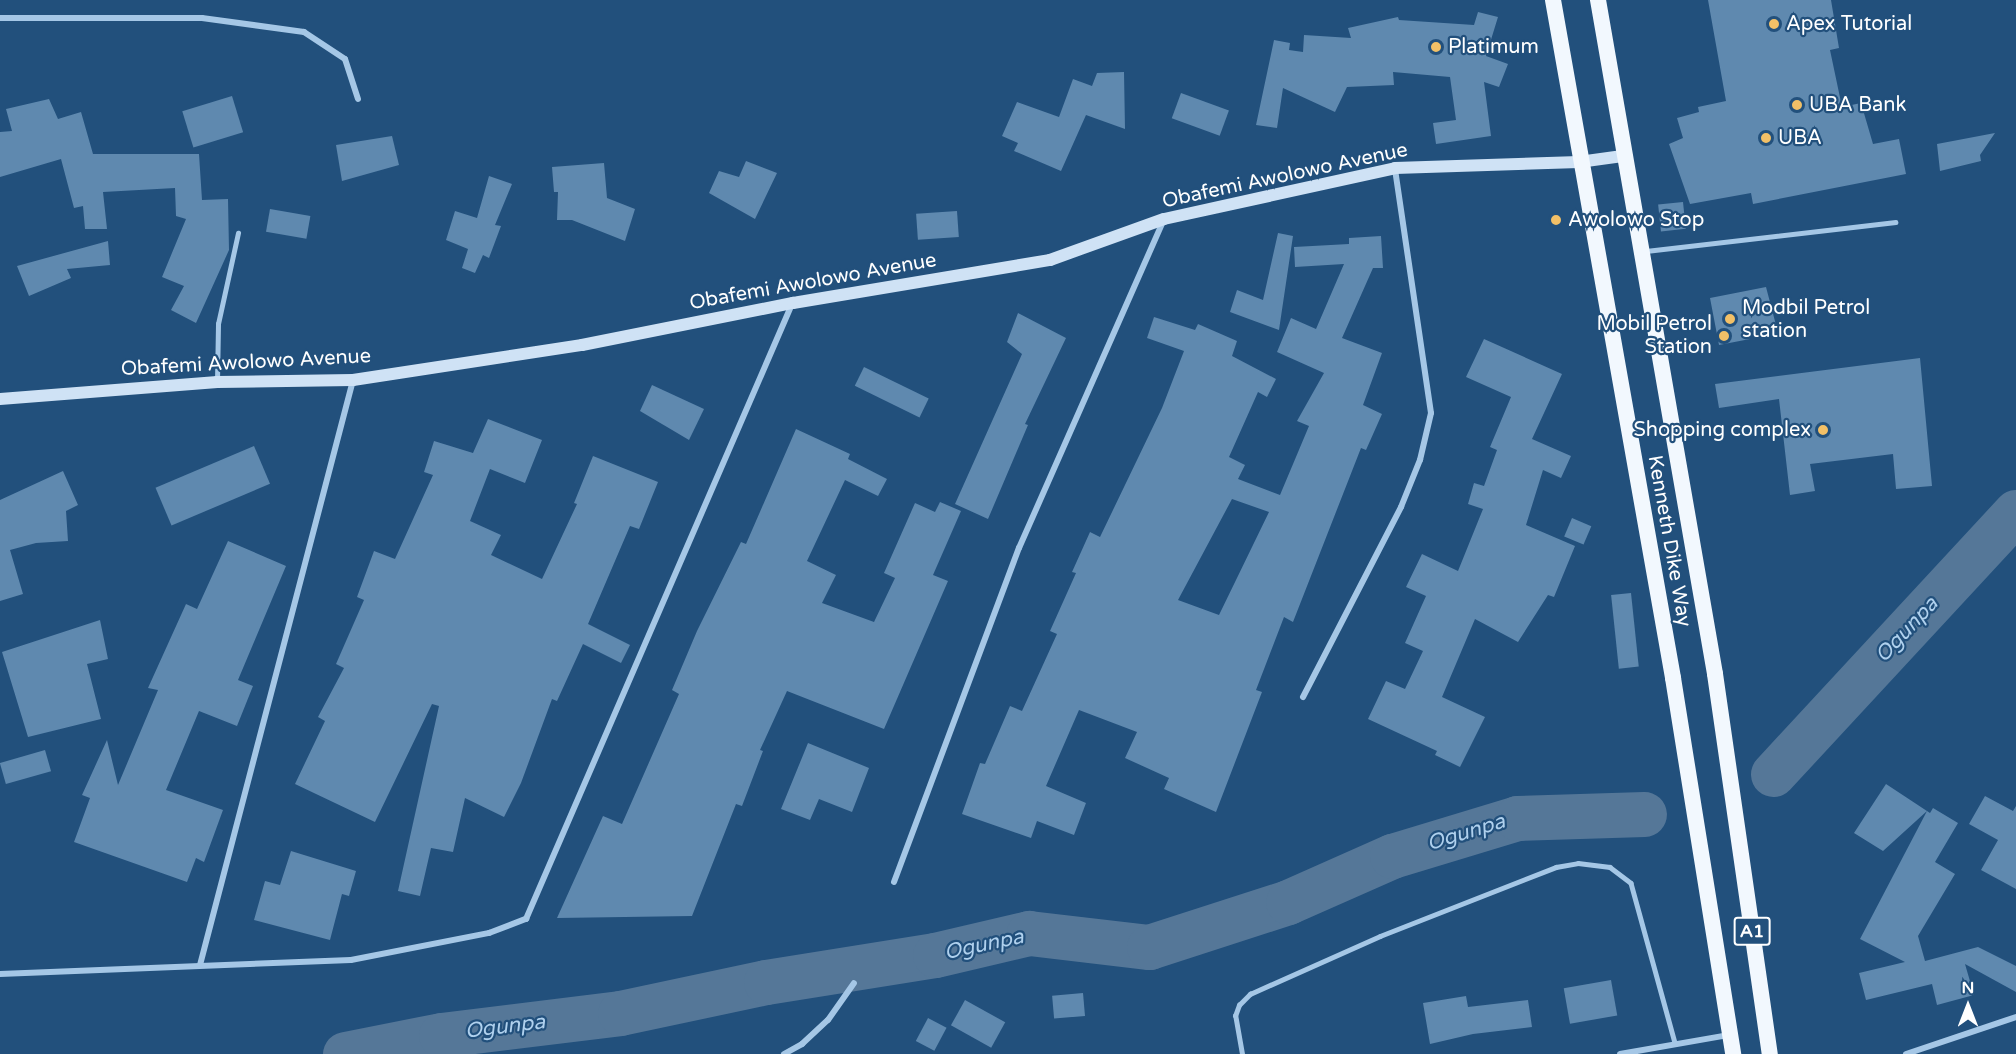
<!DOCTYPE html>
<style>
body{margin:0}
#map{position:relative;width:2016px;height:1054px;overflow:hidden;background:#22507c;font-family:"Varela Round",sans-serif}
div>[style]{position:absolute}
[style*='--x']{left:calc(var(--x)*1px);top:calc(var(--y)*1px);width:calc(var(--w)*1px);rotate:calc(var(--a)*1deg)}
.river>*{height:45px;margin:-22.5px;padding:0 22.5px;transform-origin:22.5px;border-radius:22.5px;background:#557798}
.building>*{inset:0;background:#5f89af;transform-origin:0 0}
.service>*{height:4.5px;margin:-2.25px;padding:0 2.25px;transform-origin:2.25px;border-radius:2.25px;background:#a5c7e6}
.minor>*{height:6px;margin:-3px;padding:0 3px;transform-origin:3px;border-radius:3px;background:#a5c7e6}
.secondary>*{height:12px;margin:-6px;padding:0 6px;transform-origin:6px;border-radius:6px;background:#cfe2f5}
.trunk>*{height:16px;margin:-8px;padding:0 8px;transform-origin:8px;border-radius:8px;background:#f2f8fe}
.dots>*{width:16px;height:16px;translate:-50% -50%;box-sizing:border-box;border:3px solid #22507c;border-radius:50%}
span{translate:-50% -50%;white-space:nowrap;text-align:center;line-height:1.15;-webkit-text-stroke:4.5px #22507c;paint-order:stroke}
.shield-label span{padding:2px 4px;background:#22507c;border:2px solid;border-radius:4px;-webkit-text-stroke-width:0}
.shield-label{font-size:18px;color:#fff;font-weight:700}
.poi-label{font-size:20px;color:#fff}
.left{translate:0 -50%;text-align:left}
.right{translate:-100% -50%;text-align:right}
.street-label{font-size:20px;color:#fff}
.water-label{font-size:21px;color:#b0d1ee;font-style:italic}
.north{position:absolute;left:1938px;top:976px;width:60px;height:60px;-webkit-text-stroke:4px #22507c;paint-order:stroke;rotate:0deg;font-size:16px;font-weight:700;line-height:24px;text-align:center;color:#fff}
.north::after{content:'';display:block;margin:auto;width:21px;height:27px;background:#fff;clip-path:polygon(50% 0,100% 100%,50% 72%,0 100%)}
</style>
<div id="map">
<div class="river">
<div style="--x:1773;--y:774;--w:357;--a:-47.2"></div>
<div style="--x:345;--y:1054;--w:98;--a:-11.2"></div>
<div style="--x:441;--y:1035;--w:180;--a:-7"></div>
<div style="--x:620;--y:1013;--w:149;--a:-12"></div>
<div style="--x:766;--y:982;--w:171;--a:-9.1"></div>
<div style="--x:935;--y:955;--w:97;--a:-13.2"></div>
<div style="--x:1029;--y:933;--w:121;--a:6.7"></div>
<div style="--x:1149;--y:947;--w:146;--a:-17.9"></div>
<div style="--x:1288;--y:902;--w:114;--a:-23.9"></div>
<div style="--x:1392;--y:856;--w:131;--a:-16.9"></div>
<div style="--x:1517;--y:818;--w:127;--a:-1.8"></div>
</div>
<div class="building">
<div style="clip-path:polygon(1708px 0,1831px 0,1839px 48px,1830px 50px,1842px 107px,1861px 103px,1873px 144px,1899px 139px,1906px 174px,1753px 204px,1751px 193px,1690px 204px,1669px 144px,1683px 138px,1677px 118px,1699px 112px,1698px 107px,1726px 101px)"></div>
<div style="clip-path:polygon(1478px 12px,1498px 17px,1486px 56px,1508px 64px,1499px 87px,1484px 82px,1491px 136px,1436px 144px,1433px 123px,1456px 120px,1450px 77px,1393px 72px,1394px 85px,1347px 87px,1335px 112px,1283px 88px,1277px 128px,1256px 125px,1274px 40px,1290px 43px,1289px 50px,1303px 52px,1304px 35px,1351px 38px,1348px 28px,1398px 17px,1399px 20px,1474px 25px)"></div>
<div style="clip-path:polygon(1124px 72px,1125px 129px,1086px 115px,1061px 171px,1014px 151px,1018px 143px,1002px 136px,1017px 102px,1059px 117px,1073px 79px,1092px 86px,1097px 73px)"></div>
<div style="left:1181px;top:93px;width:51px;height:27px;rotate:20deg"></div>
<div style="left:232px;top:96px;width:38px;height:52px;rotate:73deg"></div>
<div style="clip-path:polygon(49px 99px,58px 119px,81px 112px,93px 154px,199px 154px,202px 200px,228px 199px,229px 250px,196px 323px,171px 310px,184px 286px,162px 277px,186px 219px,176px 216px,175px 188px,103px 192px,107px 229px,85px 229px,83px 206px,74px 208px,61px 159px,0 177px,0 132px,12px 131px,6px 109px)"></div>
<div style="clip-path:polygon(1995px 133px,1980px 155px,1981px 161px,1940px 171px,1937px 144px)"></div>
<div style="clip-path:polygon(392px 136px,399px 165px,342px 181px,336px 145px)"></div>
<div style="clip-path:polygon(746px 161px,777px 173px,755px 219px,709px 193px,719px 171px,739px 177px)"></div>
<div style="clip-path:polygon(604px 163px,607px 198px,635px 209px,625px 241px,572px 220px,557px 220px,558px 192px,554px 192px,552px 167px)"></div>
<div style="clip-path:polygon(489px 176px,512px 184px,495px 225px,501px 226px,489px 258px,483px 255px,475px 273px,462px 268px,468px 249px,446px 240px,455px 211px,477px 218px)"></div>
<div style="left:1683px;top:202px;width:27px;height:25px;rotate:84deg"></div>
<div style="left:270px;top:209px;width:41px;height:23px;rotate:10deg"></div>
<div style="left:957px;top:211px;width:26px;height:41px;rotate:86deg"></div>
<div style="clip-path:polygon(1278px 233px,1293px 236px,1279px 330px,1230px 312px,1237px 290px,1263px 300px)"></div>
<div style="clip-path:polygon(evenodd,1381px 236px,1383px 268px,1373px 268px,1342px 338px,1382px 353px,1363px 405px,1382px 414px,1366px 450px,1361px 448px,1293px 622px,1284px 617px,1256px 690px,1262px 692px,1216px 812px,1164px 789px,1169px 778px,1125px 758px,1137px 732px,1079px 710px,1046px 786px,1086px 803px,1074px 835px,1037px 821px,1031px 838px,962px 814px,980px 763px,985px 764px,1010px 706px,1022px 711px,1057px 634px,1050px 631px,1076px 573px,1072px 572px,1090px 532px,1100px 537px,1162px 408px,1184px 351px,1147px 338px,1154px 317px,1195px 330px,1198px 324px,1237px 341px,1232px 356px,1276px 379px,1267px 397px,1258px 392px,1229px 457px,1245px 465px,1238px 479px,1280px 495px,1309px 426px,1297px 421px,1324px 373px,1277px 352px,1291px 318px,1316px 329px,1344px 264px,1295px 267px,1294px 247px,1349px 244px,1349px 238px,1381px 236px,1232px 499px,1269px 512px,1219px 615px,1178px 600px,1232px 499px)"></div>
<div style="clip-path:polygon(108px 241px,110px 265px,67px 269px,71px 278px,29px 296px,17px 266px)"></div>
<div style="clip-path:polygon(1766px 287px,1776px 325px,1749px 332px,1750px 339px,1719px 345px,1710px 298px)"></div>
<div style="clip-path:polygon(1018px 313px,1066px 338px,1025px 424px,1028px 425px,988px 519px,955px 504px,1022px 354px,1007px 342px)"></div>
<div style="clip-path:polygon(1484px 339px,1562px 374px,1532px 439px,1571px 456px,1561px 478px,1543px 470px,1526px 525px,1575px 546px,1554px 597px,1548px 595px,1518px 642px,1475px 619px,1442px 697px,1485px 717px,1460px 767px,1435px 755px,1437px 751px,1368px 719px,1386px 681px,1405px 689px,1423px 651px,1405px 643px,1426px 596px,1406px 587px,1422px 554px,1458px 571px,1483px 509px,1468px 504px,1474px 483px,1484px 486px,1497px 450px,1490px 447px,1511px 397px,1466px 377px)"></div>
<div style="clip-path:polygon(1920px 358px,1932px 486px,1896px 489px,1893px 454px,1810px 464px,1815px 491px,1790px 495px,1779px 399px,1719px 408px,1715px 384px)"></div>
<div style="left:864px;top:367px;width:72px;height:21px;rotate:26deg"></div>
<div style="clip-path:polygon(652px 385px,704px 409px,689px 440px,640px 411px)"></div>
<div style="clip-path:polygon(488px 419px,542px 440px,525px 483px,490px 469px,470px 521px,501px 535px,491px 555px,542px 579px,577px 504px,574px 503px,593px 456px,658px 482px,639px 529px,630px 526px,588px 624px,630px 645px,621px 663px,583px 644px,557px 701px,552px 699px,521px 783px,504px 817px,465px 798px,453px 852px,431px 848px,420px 896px,398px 891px,439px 706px,432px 704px,375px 822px,295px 784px,325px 721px,318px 717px,344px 668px,336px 664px,364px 600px,357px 597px,374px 551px,395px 559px,433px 475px,424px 472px,434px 441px,473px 453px)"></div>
<div style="clip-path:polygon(796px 429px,850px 454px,848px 459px,887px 479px,878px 496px,845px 480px,807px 561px,836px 575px,822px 603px,874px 622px,895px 578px,884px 573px,915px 503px,935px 512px,940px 502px,961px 511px,933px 575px,948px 581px,884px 729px,787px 691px,760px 750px,763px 751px,742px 806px,736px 804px,692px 916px,557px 918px,603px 816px,622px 824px,679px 694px,672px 690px,697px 631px,741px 542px,746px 544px)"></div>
<div style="left:254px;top:446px;width:41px;height:107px;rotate:67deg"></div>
<div style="clip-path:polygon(63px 471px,78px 505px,66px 511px,68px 541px,36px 543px,10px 550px,23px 594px,0 601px,0 500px)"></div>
<div style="left:1572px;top:518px;width:21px;height:20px;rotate:23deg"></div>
<div style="clip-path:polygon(228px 541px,286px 566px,238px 680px,253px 686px,237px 726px,199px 711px,166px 790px,223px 810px,204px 862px,196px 858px,187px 882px,74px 842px,90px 798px,82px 795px,107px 740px,118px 785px,158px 690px,148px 688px,186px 604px,197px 609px)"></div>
<div style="left:1631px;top:593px;width:74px;height:20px;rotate:84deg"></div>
<div style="clip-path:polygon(100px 620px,108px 659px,87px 664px,101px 719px,28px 737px,2px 652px)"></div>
<div style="clip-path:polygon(808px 743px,869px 768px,852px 812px,819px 799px,810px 820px,781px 809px)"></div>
<div style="left:45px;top:750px;width:22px;height:47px;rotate:74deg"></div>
<div style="clip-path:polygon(1886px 784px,1930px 813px,1933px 808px,1958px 823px,1935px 862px,1955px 874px,1918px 936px,1925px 961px,1978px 947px,2016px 966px,2016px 992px,1965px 964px,1974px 995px,1937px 1005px,1932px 984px,1866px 1000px,1859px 973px,1905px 962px,1860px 939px,1927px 811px,1883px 851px,1854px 833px)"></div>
<div style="clip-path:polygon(1985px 796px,2013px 811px,2016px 806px,2016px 889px,1981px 870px,1998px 840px,1969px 824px)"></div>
<div style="clip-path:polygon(291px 851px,356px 871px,349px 896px,342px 894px,330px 940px,254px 920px,265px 881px,280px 885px)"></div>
<div style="left:1611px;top:980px;width:36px;height:48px;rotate:80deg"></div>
<div style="left:1083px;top:993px;width:23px;height:31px;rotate:85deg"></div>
<div style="clip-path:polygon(1466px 996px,1468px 1007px,1528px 1000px,1532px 1027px,1473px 1034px,1430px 1044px,1423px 1003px)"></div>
<div style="left:965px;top:1000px;width:46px;height:29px;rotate:29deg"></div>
<div style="left:928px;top:1018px;width:21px;height:26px;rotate:28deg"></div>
</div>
<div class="service">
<div style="--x:1646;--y:251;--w:251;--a:-6.6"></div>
<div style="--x:217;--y:382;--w:58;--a:-89"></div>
<div style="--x:218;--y:324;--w:93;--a:-77.6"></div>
<div style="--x:1242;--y:1054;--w:39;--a:-100"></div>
<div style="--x:1235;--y:1016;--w:12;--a:-70"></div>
<div style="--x:1239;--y:1005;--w:16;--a:-45"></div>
<div style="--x:1250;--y:994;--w:142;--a:-24"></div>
<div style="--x:1380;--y:936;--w:189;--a:-21.4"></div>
<div style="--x:1556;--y:867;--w:22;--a:-10"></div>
<div style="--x:1578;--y:863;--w:32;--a:7"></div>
<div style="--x:1610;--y:867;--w:26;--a:37"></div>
<div style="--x:1631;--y:883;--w:166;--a:74.6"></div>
</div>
<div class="minor">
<div style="--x:0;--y:18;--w:202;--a:0"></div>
<div style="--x:202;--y:18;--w:103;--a:7.8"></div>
<div style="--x:304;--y:32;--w:49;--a:33.4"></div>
<div style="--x:345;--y:59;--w:42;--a:72"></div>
<div style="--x:1303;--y:697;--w:214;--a:-62.7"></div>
<div style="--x:1401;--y:507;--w:51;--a:-68"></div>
<div style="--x:1420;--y:460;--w:48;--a:-76.8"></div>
<div style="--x:1431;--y:413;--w:248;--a:-98.4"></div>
<div style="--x:894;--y:882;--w:357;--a:-69.5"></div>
<div style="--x:1019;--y:548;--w:360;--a:-66.2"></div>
<div style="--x:200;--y:965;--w:605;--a:-75.34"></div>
<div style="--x:0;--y:974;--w:351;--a:-2.3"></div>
<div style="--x:351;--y:960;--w:141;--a:-11.1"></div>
<div style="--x:489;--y:933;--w:40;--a:-21"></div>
<div style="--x:526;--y:919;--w:670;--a:-66.61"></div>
<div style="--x:784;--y:1054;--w:21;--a:-29"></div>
<div style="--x:802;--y:1044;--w:35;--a:-43"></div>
<div style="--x:828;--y:1020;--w:45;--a:-54.9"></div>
<div style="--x:1620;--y:1054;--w:111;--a:-9.9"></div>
<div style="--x:1906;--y:1054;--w:116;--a:-18.6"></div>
</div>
<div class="secondary">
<div style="--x:0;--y:399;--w:218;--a:-4.5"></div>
<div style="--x:217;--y:382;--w:136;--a:-0.8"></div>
<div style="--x:353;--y:380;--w:232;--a:-8.7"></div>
<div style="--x:582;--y:345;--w:215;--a:-11.3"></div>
<div style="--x:793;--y:303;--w:261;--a:-9.5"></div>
<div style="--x:1050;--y:260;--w:121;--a:-19.8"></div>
<div style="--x:1164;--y:219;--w:237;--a:-12.4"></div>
<div style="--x:1395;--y:168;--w:184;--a:-1.9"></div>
<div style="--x:1579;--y:162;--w:44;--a:-7.8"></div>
</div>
<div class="trunk">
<div style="--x:1553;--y:0;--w:689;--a:79.96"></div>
<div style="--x:1673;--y:678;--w:381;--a:80.9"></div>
<div style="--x:1598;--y:0;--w:684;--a:80.15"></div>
<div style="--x:1715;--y:674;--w:384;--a:81.8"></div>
</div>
<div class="dots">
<div style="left:1774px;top:24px;background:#f2c067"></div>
<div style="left:1436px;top:47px;background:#f2c067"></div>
<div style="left:1797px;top:105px;background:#f2c067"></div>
<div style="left:1766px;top:138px;background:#f2c067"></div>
<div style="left:1556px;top:220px;background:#f2c067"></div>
<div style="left:1730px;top:319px;background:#f2c067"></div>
<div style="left:1724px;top:336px;background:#f2c067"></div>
<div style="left:1823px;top:430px;background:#f2c067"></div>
</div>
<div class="shield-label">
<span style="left:1752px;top:931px">A1</span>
</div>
<div class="poi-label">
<span class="left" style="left:1786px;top:24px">Apex Tutorial</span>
<span class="left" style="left:1448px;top:47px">Platimum</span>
<span class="left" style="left:1809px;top:105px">UBA Bank</span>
<span class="left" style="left:1778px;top:138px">UBA</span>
<span class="left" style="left:1568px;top:220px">Awolowo Stop</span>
<span class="left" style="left:1742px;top:320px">Modbil Petrol<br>station</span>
<span class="right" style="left:1712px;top:336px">Mobil Petrol<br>Station</span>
<span class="right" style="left:1811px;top:430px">Shopping complex</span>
</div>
<div class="street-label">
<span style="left:1285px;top:176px;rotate:-12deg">Obafemi Awolowo Avenue</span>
<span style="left:813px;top:282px;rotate:-10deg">Obafemi Awolowo Avenue</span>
<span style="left:246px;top:363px;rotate:-3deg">Obafemi Awolowo Avenue</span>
<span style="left:1669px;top:541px;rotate:80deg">Kenneth Dike Way</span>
</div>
<div class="water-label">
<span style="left:1907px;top:630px;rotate:-47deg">Ogunpa</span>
<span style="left:1466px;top:833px;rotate:-17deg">Ogunpa</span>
<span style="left:984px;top:945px;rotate:-12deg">Ogunpa</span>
<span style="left:505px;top:1027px;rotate:-7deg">Ogunpa</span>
</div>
<div class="north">N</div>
</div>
